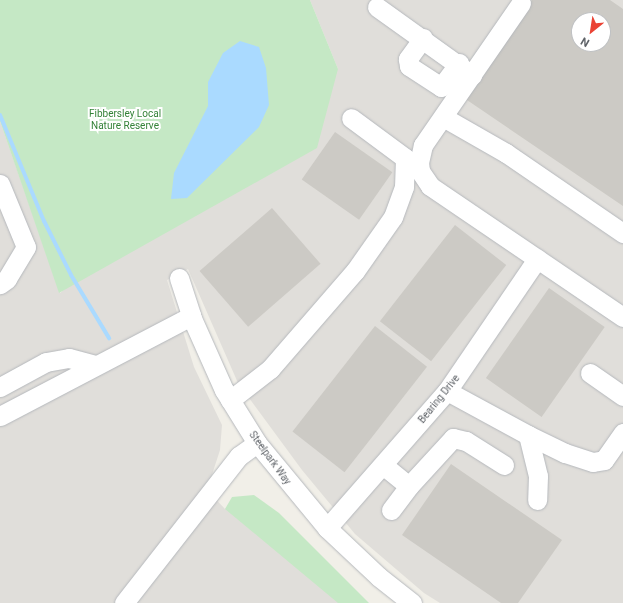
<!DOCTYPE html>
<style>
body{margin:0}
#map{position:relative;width:623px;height:603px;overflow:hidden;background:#f1efe8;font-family:Roboto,sans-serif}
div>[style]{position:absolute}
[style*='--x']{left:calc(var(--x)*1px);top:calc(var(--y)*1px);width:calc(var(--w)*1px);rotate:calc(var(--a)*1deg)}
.industrial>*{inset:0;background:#e0deda}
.green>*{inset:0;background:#c5e8c5}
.water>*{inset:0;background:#aadaff}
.stream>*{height:4px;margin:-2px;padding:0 2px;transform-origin:2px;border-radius:2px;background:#aadaff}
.building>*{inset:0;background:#cccac5;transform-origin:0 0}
.roads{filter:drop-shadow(0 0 1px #b5b8bc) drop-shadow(0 0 1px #b5b8bc)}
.minor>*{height:19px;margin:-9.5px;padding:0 9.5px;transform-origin:9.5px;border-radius:9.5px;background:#fff}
span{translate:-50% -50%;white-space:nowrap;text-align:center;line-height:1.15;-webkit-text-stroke:4px #fff;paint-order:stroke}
.park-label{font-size:10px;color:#348238}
.street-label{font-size:10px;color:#5f6368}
.north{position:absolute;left:571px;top:12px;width:40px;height:40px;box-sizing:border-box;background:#fff;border:1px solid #bfc1c3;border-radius:50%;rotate:210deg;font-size:11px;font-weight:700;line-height:16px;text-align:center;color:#5f6368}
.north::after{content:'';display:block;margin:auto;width:14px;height:18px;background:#ea4335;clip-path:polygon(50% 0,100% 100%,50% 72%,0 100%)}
</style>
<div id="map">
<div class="industrial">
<div style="clip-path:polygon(evenodd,310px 0,623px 0,623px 603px,440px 603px,424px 593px,355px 534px,302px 470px,238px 383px,188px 269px,167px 280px,194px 367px,222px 425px,220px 450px,207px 490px,225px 509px,240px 505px,354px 603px,0 603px,0 121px,60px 293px,338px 69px,310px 0,579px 20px,603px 20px,603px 44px,579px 44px,579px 20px)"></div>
</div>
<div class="green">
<div style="clip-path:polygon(0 0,310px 0,338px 69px,317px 148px,59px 293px,0 121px)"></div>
<div style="clip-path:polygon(254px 495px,279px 513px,369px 603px,338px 603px,225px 509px,232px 497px)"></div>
</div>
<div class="water">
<div style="clip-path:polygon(240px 41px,259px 47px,266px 68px,269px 105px,259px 127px,187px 198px,171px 199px,174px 173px,208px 106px,208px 82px,223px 53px)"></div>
</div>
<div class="stream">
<div style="--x:0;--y:115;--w:115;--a:67.5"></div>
<div style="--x:44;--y:221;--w:60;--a:63.4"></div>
<div style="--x:71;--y:275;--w:74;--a:58.9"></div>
</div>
<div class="building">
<div style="clip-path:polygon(evenodd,532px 0,610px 0,623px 9px,623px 206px,464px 98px,532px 0,579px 20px,603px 20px,603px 44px,579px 44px,579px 20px)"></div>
<div style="left:335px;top:132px;width:70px;height:58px;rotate:35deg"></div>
<div style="left:272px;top:208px;width:74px;height:96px;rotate:49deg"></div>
<div style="left:455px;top:225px;width:65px;height:122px;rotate:38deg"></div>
<div style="left:549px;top:288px;width:68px;height:110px;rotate:35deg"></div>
<div style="left:375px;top:326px;width:66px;height:134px;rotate:38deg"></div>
<div style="clip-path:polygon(451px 464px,562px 540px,518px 603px,501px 603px,402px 535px)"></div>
</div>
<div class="roads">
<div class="minor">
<div style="--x:521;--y:3;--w:173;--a:124.6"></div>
<div style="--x:423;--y:145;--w:17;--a:103"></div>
<div style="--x:419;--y:162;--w:9;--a:84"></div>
<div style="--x:420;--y:171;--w:18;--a:56"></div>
<div style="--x:430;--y:186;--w:233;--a:34.2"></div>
<div style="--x:377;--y:7;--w:117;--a:35.6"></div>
<div style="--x:423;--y:38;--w:26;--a:126"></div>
<div style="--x:408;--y:59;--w:7;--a:82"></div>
<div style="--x:409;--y:66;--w:38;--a:33"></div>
<div style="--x:441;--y:87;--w:30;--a:-53"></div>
<div style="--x:443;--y:117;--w:73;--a:29.7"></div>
<div style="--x:506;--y:153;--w:142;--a:34.4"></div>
<div style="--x:0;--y:184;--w:68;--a:67.6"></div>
<div style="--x:26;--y:247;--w:37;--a:121"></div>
<div style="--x:7;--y:279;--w:9;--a:144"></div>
<div style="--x:179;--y:278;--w:40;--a:72"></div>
<div style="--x:191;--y:316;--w:81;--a:66"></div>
<div style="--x:224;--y:390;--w:62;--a:58.1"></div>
<div style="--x:257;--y:443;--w:110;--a:50.5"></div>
<div style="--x:327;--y:528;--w:71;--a:43.3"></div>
<div style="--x:379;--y:577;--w:42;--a:38.2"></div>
<div style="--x:590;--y:373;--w:40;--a:34.9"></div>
<div style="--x:0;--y:387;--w:52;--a:-28.5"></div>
<div style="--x:46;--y:362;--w:23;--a:-10"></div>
<div style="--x:69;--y:358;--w:27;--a:15"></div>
<div style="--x:447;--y:391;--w:94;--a:28.5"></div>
<div style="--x:530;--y:436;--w:39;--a:26"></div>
<div style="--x:565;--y:453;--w:29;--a:18"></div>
<div style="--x:593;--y:462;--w:11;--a:-10"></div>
<div style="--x:604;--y:460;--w:33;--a:-55"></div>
<div style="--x:230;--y:400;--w:51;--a:-37.8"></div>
<div style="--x:270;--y:369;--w:130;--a:-49.1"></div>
<div style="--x:355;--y:271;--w:66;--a:-54.9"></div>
<div style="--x:393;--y:217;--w:32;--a:-70"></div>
<div style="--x:404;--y:187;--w:29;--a:-88"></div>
<div style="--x:405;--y:158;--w:67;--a:-143.5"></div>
<div style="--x:0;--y:416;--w:216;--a:-27.6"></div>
<div style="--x:528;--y:435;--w:42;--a:76.3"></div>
<div style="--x:538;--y:476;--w:24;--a:92"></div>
<div style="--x:383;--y:465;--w:33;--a:39"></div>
<div style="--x:391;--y:510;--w:30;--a:-53"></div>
<div style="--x:409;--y:486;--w:65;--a:-47.5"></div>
<div style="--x:453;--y:438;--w:13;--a:13"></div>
<div style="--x:466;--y:441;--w:45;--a:32.3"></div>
<div style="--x:327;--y:528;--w:182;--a:-48.8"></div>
<div style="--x:447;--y:391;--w:160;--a:-55.7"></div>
<div style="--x:124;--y:603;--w:187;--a:-52"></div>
<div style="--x:239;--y:456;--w:22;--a:-36"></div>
</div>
</div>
<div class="park-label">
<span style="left:125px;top:119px">Fibbersley Local<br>Nature Reserve</span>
</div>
<div class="street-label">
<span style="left:439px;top:399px;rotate:-51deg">Bearing Drive</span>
<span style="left:270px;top:458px;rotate:54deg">Steelpark Way</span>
</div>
<div class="north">N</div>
</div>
